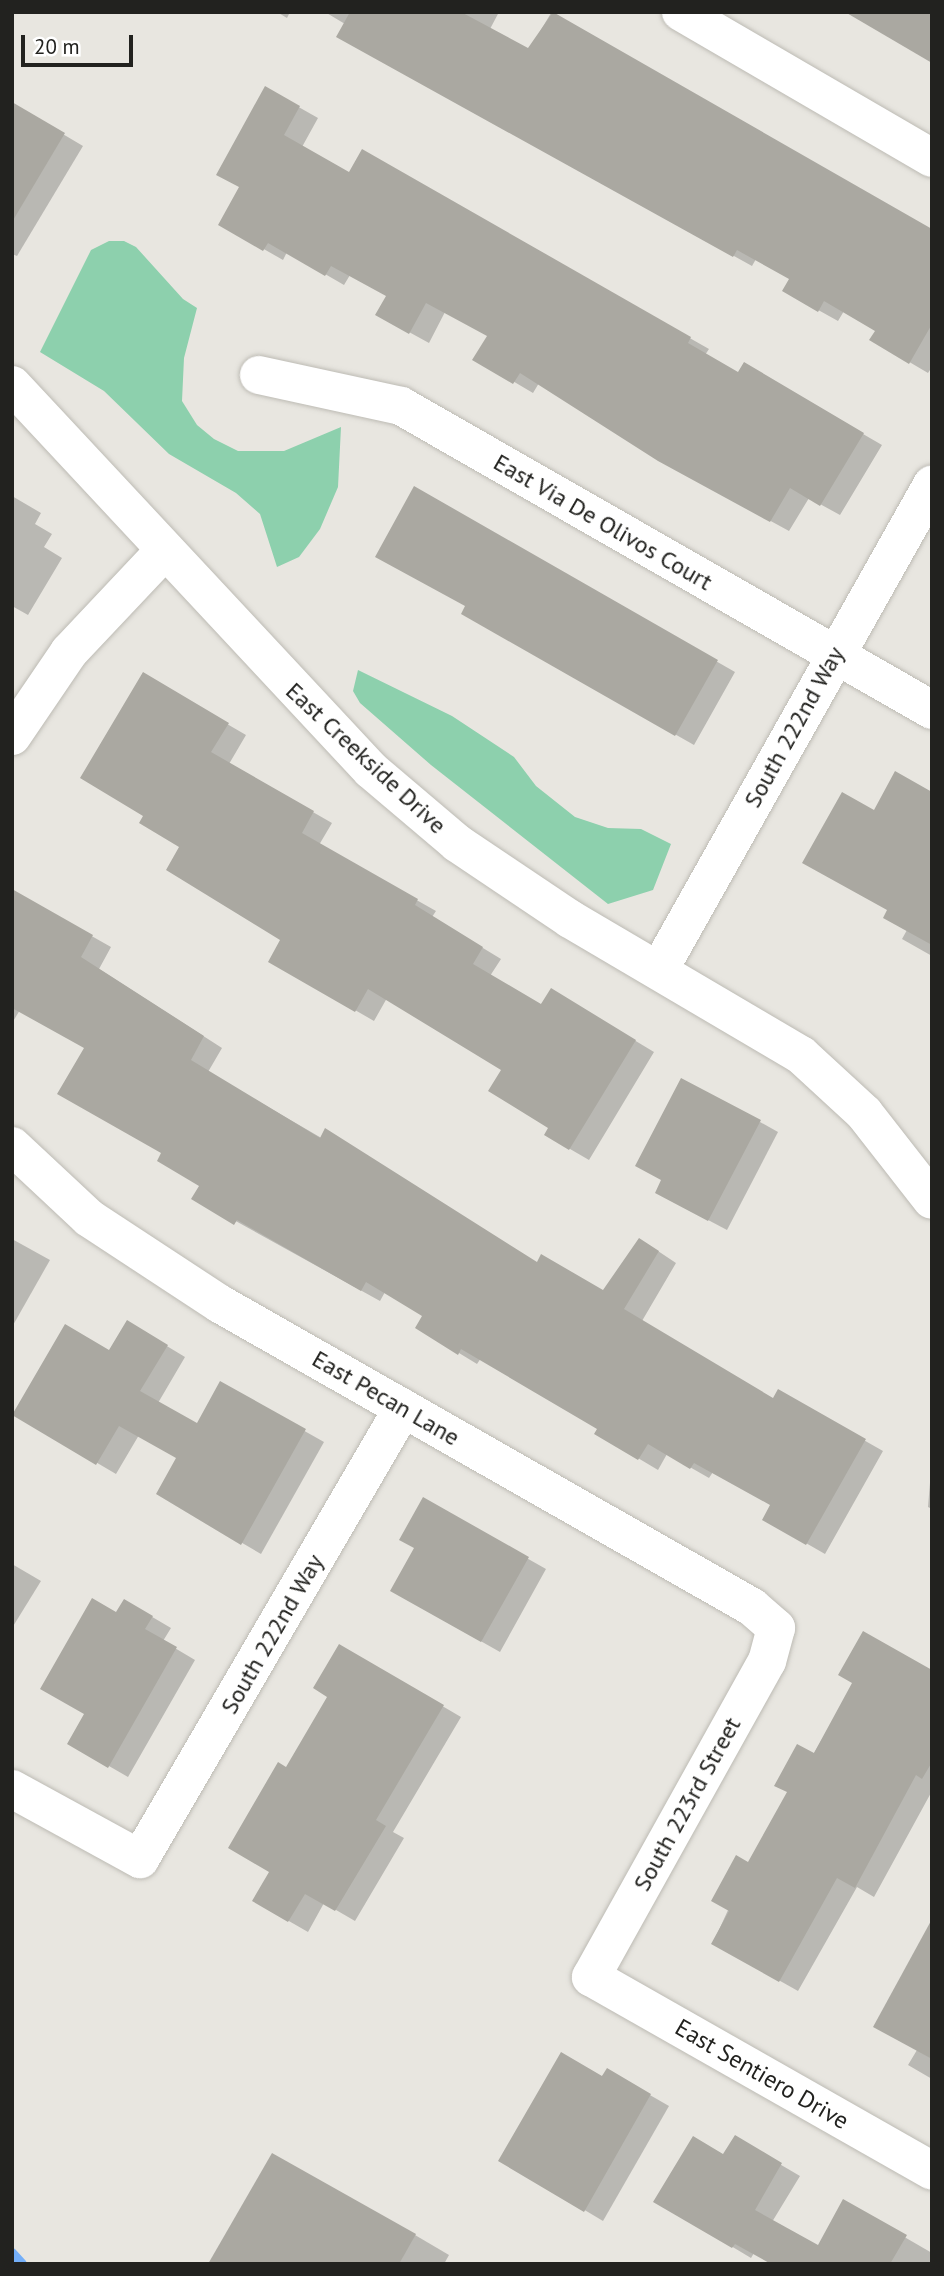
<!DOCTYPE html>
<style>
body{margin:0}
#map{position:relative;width:944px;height:2276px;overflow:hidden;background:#e8e6e0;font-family:"PT Sans",sans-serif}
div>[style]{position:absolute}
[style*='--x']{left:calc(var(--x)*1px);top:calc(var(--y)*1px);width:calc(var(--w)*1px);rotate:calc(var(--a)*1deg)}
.green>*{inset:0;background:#8dd0ad}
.shadow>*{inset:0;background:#0003}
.stream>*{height:10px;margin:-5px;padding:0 5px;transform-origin:5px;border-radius:5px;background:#74aff9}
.building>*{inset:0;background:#aaa8a1}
.roads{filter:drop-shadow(0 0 2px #bdbbb4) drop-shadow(0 0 2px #bdbbb4)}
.minor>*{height:38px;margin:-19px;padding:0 19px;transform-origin:19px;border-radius:19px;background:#fff}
span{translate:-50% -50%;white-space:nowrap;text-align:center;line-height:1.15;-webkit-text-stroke:6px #fff;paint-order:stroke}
.street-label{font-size:24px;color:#22221f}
.frame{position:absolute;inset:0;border:14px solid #22221f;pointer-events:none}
.scale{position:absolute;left:21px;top:35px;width:112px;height:32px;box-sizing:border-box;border:4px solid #22221f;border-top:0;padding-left:9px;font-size:21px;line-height:24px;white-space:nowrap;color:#22221f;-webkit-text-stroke:5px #fff;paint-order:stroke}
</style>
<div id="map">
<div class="green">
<div style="clip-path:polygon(109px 241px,124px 241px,136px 247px,183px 299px,197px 308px,184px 358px,182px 401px,197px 425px,214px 439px,238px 451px,284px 451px,341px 427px,338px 487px,320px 529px,299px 557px,277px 567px,260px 514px,236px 493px,169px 454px,104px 391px,40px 352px,91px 250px)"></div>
<div style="clip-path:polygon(358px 670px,452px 716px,514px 757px,536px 786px,575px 817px,608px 828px,641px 829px,671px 844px,653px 890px,608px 904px,431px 765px,360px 703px,353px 691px)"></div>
</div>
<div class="shadow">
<div style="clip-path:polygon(277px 12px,290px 12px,287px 18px)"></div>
<div style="clip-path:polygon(325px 12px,499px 12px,490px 29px,529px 50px,551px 13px,932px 232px,932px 367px,928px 373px,872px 340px,877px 330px,844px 311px,838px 321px,784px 291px,791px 279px,756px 259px,752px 266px,357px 47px,345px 24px)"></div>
<div style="clip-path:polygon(265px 88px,318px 118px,302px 147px,350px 174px,363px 152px,709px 349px,705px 355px,739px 375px,744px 365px,882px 445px,840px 515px,809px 498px,789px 531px,679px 471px,539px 383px,533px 393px,475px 359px,489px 336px,445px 312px,429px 343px,378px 315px,388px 296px,350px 275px,344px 285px,287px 252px,283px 260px,220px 224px,241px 187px)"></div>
<div style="clip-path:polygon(12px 104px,83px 146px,17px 256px,12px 254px)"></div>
<div style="clip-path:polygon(415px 489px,735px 672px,694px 745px,463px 614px,467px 606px)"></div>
<div style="clip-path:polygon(12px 496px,41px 513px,35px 524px,52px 534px,44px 547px,62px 558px,28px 615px,12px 606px)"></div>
<div style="clip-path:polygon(143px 675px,246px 735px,229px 764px,332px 823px,319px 845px,436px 911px,432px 917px,501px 959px,490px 976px,540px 1006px,551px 990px,654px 1052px,589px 1160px,546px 1135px,551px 1127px,503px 1069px,387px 998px,374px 1021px,270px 961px,283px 939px,145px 815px)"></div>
<div style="clip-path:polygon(932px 794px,932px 956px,902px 939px,907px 930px,889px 910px,875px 812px)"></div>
<div style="clip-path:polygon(12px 891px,111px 947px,99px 969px,222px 1048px,208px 1072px,538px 1264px,604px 1293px,658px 1251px,676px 1263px,642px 1321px,774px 1400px,779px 1392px,883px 1451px,825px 1554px,764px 1519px,772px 1505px,713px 1472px,709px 1478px,667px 1454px,658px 1470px,596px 1433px,599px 1428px,481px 1358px,477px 1364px,459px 1353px,424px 1315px,385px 1292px,380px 1301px,194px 1198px,202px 1185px,164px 1152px,86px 1047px,20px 1010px,12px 1023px)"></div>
<div style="clip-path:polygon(760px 1122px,778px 1132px,727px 1230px,676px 1203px,663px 1180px)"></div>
<div style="clip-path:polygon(12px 1239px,50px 1260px,12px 1327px)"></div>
<div style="clip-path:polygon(127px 1322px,185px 1357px,158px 1403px,198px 1425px,221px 1384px,324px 1442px,261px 1554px,158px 1494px,178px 1457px,139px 1435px,116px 1474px,14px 1414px,109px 1352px)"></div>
<div style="clip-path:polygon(931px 1470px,932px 1470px,932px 1509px,928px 1507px)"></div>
<div style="clip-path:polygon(424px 1500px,546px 1569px,500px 1652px,392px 1591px,416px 1548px)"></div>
<div style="clip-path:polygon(12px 1564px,41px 1581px,12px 1628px)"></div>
<div style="clip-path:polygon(125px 1601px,171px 1628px,163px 1641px,195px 1660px,128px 1777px,69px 1743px,86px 1713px)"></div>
<div style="clip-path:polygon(340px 1646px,461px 1717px,393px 1832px,404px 1838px,355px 1921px,324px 1903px,308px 1932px,254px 1901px,271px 1872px,286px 1769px,330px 1696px)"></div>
<div style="clip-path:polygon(932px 1672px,932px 1791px,874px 1897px,857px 1887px,798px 1991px,713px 1943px,749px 1864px,855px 1683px)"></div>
<div style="clip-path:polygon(932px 1942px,932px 2079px,908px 2065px,917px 2050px)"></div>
<div style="clip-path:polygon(608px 2071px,669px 2106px,603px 2221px,501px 2160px)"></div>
<div style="clip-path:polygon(735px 2138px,800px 2176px,772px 2222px,819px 2247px,844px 2202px,932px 2253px,932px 2264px,774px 2264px,754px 2253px,751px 2258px,656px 2201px,724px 2156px)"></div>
<div style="clip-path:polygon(415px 2235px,449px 2255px,444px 2264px,210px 2264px)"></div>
</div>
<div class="stream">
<div style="--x:12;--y:2253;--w:15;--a:48"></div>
</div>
<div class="building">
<div style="clip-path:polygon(350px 12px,461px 12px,528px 48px,553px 12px,932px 229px,932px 324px,909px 364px,869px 340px,875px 331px,824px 301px,818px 312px,782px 291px,789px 279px,737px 250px,733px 257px,336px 37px)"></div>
<div style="clip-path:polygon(845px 12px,932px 12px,932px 63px)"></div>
<div style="clip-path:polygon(265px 86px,300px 106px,284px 135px,349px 172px,362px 149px,691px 337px,688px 343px,738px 372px,744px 362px,864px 433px,820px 506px,790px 488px,770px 522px,658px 461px,520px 373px,513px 384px,472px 360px,487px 336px,426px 303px,409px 334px,375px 315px,386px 296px,331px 266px,325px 276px,268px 243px,263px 251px,218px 225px,239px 187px,216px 175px)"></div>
<div style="clip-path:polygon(12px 102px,65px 133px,12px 222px)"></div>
<div style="clip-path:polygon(414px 486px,718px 660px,675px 736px,461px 614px,465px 606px,375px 557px)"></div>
<div style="clip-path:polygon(143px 672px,229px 723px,211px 752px,314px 811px,302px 833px,418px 899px,415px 905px,483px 947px,473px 964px,541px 1004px,551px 988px,636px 1040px,569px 1150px,544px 1135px,548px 1128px,488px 1091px,501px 1070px,368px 989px,355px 1012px,268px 962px,280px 940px,166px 870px,179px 847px,139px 823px,143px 816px,80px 778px)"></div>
<div style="clip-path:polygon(895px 771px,932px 792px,932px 945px,883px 918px,887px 910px,802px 863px,842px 792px,874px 810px)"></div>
<div style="clip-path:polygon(12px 889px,93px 935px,81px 957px,204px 1036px,191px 1060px,320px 1138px,325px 1128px,537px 1262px,541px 1254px,603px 1290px,639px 1238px,659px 1251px,624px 1309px,773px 1398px,778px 1389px,866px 1439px,806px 1545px,762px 1520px,770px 1505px,694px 1463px,690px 1469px,648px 1444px,638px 1460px,594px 1434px,597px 1429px,461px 1349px,458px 1355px,415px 1328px,422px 1316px,366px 1282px,361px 1291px,237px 1220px,234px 1225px,191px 1199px,199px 1186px,157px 1161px,161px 1153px,57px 1094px,84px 1048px,12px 1008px)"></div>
<div style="clip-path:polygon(681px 1078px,761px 1120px,708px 1221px,655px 1193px,661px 1180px,635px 1166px)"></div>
<div style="clip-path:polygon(127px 1320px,168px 1345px,140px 1391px,197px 1423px,220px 1381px,306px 1429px,241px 1545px,156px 1494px,176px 1458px,119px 1426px,96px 1465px,12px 1415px,65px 1324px,109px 1350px)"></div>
<div style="clip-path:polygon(423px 1497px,529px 1557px,481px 1642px,390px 1591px,414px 1548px,399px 1540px)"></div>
<div style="clip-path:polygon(92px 1598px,116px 1612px,124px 1599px,153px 1616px,145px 1629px,177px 1647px,108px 1768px,67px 1744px,84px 1714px,40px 1689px)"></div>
<div style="clip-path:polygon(863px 1631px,932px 1670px,932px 1762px,922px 1779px,916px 1775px,855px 1888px,837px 1878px,779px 1982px,711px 1944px,729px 1911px,711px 1901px,736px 1855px,748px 1862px,787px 1792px,774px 1786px,797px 1744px,814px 1753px,852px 1683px,838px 1675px)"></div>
<div style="clip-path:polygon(339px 1644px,444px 1705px,376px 1820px,386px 1826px,335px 1911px,305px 1894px,288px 1922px,252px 1901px,269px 1872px,228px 1848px,278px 1762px,286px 1767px,327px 1697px,313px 1688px)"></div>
<div style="clip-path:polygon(932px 1919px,932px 2059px,873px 2027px)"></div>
<div style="clip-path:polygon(561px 2052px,602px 2076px,607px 2068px,651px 2094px,584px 2212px,498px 2161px)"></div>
<div style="clip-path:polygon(735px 2135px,782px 2163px,755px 2210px,818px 2245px,843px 2199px,907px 2235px,890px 2264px,771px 2264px,735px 2244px,732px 2248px,653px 2202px,693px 2136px,723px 2154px)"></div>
<div style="clip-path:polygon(272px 2153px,416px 2234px,399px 2264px,208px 2264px)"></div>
</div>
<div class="roads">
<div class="minor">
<div style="--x:681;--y:12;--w:290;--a:30.2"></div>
<div style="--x:259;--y:375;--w:145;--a:12.3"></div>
<div style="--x:401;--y:406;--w:612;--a:29.79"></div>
<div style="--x:12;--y:385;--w:526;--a:47"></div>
<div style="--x:371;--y:770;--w:113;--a:40.3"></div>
<div style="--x:457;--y:843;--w:136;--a:33.9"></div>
<div style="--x:570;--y:919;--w:268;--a:30.5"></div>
<div style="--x:801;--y:1055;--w:86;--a:42.6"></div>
<div style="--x:864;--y:1113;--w:110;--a:52"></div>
<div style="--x:12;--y:736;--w:102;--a:-55.8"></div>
<div style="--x:69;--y:652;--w:140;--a:-46.7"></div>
<div style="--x:659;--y:970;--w:557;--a:-60.63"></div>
<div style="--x:12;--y:1146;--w:105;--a:43.1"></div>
<div style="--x:89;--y:1218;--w:157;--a:33.3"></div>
<div style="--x:220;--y:1304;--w:612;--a:29.66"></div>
<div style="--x:752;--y:1607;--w:32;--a:41"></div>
<div style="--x:776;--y:1628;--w:34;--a:105"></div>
<div style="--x:767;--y:1661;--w:362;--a:119.1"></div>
<div style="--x:591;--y:1977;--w:392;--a:29.6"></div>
<div style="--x:12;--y:1789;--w:146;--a:28.7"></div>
<div style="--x:140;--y:1859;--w:522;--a:-59.75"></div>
</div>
</div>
<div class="street-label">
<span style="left:603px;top:522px;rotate:30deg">East Via De Olivos Court</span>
<span style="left:794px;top:727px;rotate:-61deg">South 222nd Way</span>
<span style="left:366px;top:758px;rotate:43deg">East Creekside Drive</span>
<span style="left:386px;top:1398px;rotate:30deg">East Pecan Lane</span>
<span style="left:272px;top:1634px;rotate:-60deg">South 222nd Way</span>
<span style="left:687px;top:1804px;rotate:-61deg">South 223rd Street</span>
<span style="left:762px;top:2074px;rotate:30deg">East Sentiero Drive</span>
</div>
<div class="frame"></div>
<div class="scale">20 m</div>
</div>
